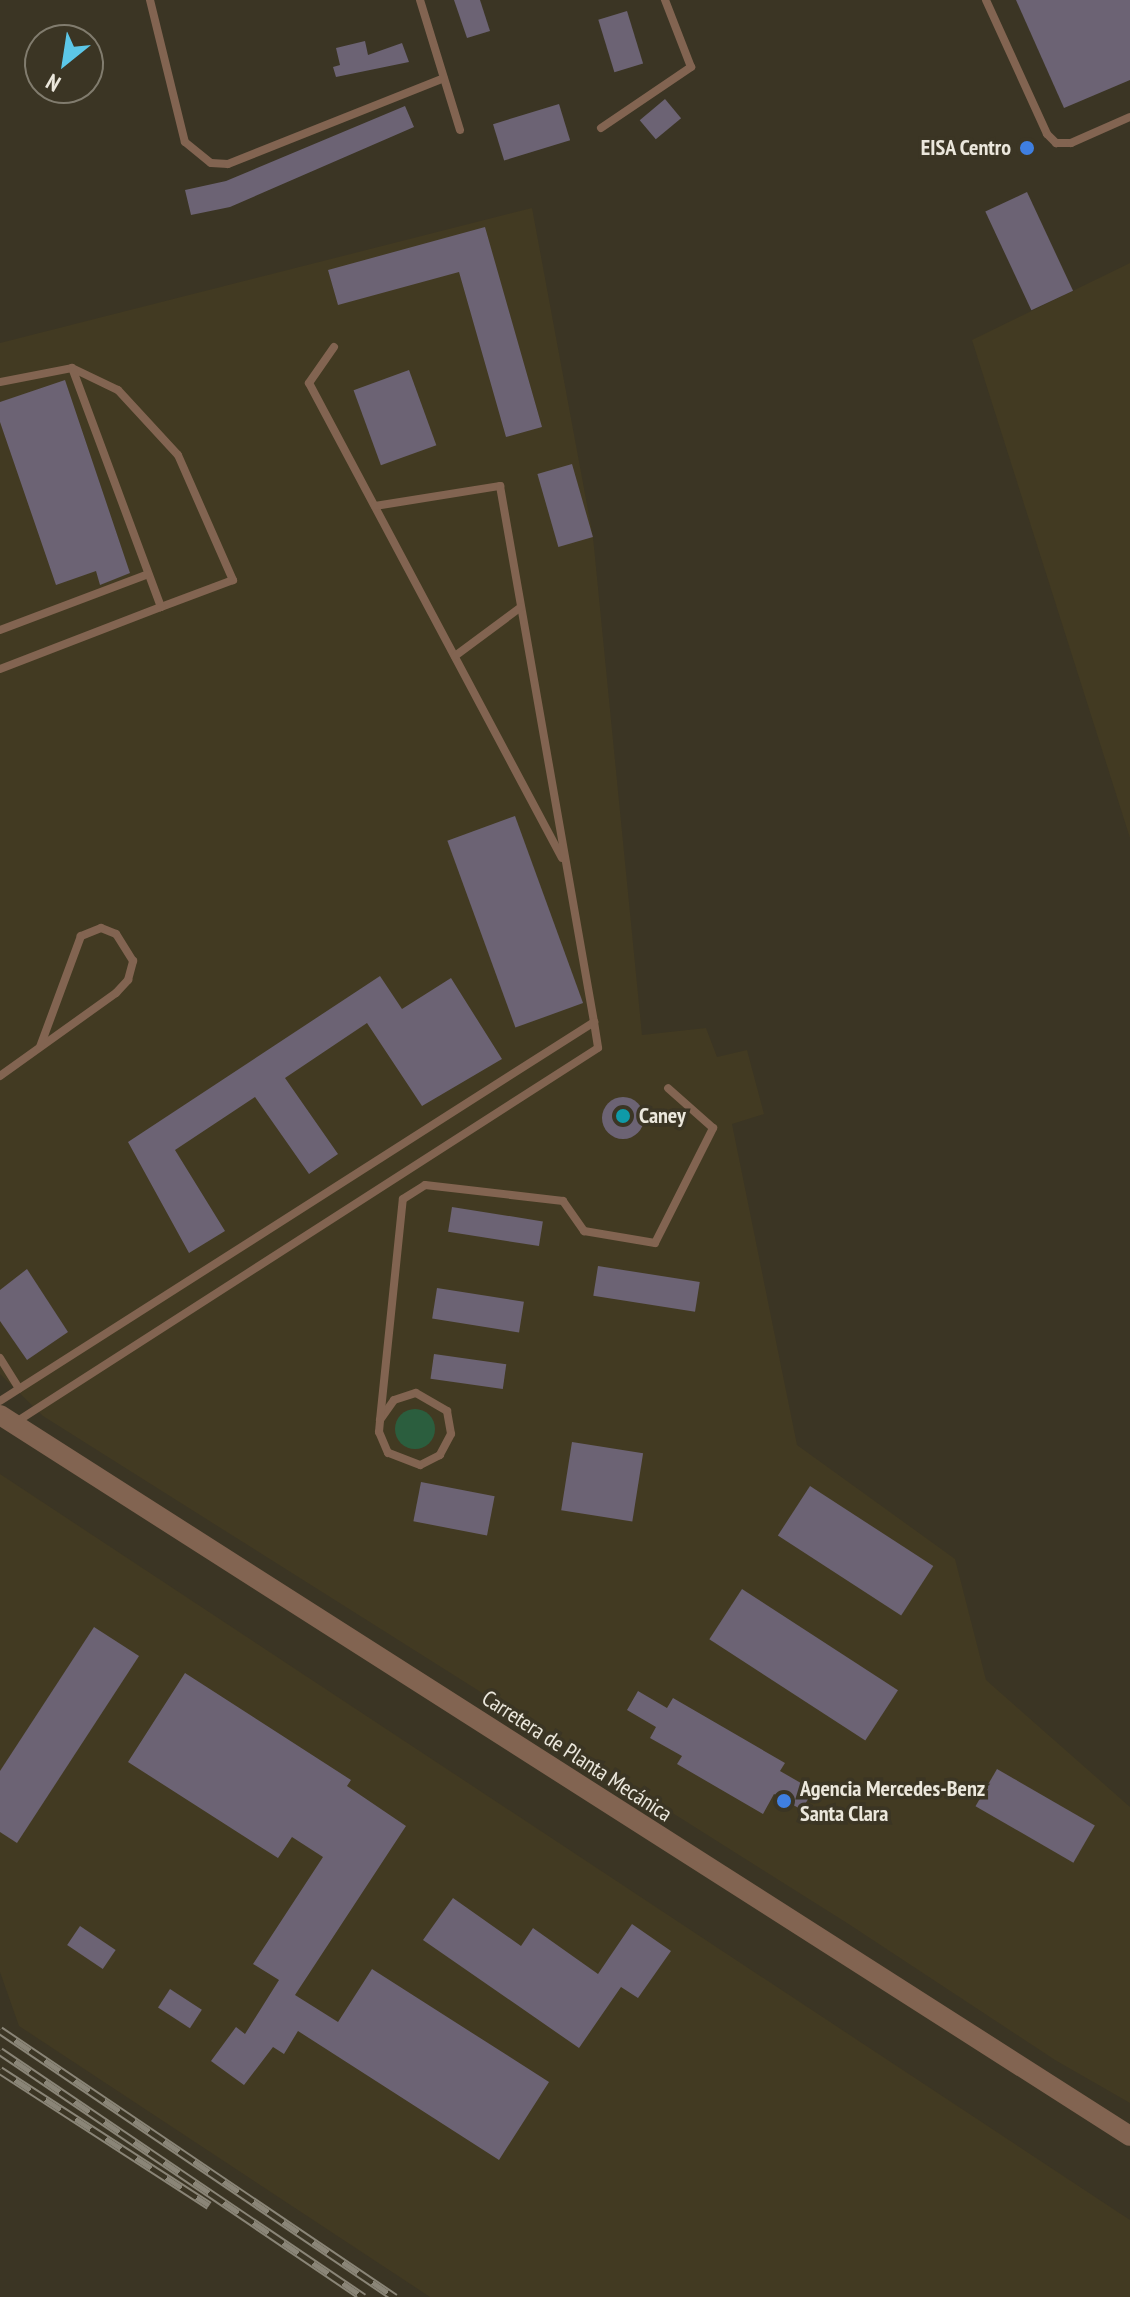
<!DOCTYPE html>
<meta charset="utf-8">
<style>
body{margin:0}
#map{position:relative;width:1130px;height:2297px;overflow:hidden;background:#3b3524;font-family:"PT Sans Narrow",sans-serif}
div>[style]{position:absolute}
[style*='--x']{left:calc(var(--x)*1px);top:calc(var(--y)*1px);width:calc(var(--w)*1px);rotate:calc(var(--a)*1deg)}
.built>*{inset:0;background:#423a22}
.green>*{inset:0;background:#2b5e3e}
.round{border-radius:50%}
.building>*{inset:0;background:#6c6374;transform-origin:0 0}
.service>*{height:8px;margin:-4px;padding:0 4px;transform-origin:4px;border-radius:4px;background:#826451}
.tertiary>*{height:20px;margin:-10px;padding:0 10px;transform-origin:10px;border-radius:10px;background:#826451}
.rail>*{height:9px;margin-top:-4.5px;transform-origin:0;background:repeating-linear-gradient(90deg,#3b3524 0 18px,#8a8577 0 36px);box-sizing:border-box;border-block:2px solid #8a8577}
.dots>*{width:22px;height:22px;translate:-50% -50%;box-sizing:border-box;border:4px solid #3b3524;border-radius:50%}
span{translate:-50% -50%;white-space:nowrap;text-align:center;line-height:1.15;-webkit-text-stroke:7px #3b3524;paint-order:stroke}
.poi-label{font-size:22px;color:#ebe7dc;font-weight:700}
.right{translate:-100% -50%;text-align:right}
.left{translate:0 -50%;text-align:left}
.street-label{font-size:22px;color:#ebe7dc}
.north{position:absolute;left:24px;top:24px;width:80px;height:80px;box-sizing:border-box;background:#3b3524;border:2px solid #817c6e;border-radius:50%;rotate:210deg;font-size:22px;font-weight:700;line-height:32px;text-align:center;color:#ebe7dc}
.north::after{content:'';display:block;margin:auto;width:28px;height:36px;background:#5cc7e8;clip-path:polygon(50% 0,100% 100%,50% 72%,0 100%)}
</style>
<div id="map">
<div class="built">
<div style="clip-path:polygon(532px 208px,593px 537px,642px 1035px,706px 1028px,717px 1057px,747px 1050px,764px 1114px,732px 1124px,797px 1445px,955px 1559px,986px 1680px,1130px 1807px,1130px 2103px,1055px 2060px,847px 1923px,43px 1416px,0 1374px,0 343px)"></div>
<div style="clip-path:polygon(1130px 263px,1130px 838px,972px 340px)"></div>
<div style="clip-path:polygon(0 1474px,1130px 2220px,1130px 2297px,430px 2297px,19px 2026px,0 1972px)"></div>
</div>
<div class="green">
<div class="round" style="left:395px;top:1409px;width:40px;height:40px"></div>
</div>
<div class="building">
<div style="clip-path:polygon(454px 0,480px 0,490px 31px,467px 38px)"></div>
<div style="clip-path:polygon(1016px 0,1130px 0,1130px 80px,1064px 108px)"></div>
<div style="left:627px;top:11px;width:55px;height:30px;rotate:73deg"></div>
<div style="clip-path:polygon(365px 41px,368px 55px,402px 43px,409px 62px,336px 77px,333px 67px,340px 65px,336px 48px)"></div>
<div style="left:665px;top:99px;width:25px;height:33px;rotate:50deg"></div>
<div style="left:559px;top:104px;width:38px;height:69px;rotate:73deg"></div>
<div style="clip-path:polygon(405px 106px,414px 127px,230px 207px,191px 215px,185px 190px,226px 181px)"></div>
<div style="left:1027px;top:192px;width:109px;height:46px;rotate:65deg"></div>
<div style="clip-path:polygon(485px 227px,542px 427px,506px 437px,459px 272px,338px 305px,328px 270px)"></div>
<div style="left:409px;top:370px;width:80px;height:59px;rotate:70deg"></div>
<div style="clip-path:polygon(65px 380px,130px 573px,100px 585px,96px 571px,56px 585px,0 422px,0 402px)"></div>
<div style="left:572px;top:464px;width:76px;height:36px;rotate:74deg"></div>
<div style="left:515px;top:816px;width:199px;height:72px;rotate:70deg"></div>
<div style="clip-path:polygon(380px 976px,402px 1009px,451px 978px,502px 1059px,422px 1106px,367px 1023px,285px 1078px,338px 1154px,309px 1174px,255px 1097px,175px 1150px,225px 1231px,189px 1253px,128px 1142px)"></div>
<div class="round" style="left:602px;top:1097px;width:42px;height:42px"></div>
<div style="left:452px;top:1207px;width:92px;height:25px;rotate:9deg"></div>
<div style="left:598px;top:1266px;width:103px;height:30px;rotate:9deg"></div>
<div style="clip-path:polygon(27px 1269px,68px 1332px,27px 1360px,0 1321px,0 1290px)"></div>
<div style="left:437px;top:1288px;width:88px;height:31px;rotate:9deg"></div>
<div style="left:434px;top:1354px;width:73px;height:25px;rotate:8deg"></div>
<div style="left:572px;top:1442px;width:72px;height:69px;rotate:9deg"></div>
<div style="left:421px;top:1482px;width:75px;height:40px;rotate:11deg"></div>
<div style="left:810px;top:1486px;width:147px;height:59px;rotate:33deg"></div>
<div style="left:742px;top:1589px;width:186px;height:60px;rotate:33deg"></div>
<div style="clip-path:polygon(94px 1627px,139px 1656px,17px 1843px,0 1832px,0 1771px)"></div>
<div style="clip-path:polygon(185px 1673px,351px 1780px,347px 1786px,406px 1826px,295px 1995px,338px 2022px,372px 1969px,549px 2082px,499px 2160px,298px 2031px,284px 2054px,273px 2047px,244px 2085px,211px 2061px,236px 2027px,245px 2034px,279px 1980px,253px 1964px,323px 1857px,292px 1837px,278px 1858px,128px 1762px)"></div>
<div style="clip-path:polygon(638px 1691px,667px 1708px,673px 1698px,785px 1763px,780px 1771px,813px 1790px,802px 1810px,774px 1794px,763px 1814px,677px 1764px,682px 1756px,650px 1738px,656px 1727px,627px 1710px)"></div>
<div style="left:997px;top:1769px;width:113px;height:43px;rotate:30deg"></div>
<div style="clip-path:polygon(453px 1898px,521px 1946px,533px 1928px,598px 1974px,632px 1924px,671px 1951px,638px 1998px,621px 1987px,579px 2048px,423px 1940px)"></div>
<div style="left:80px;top:1926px;width:43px;height:23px;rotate:34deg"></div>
<div style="left:170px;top:1989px;width:38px;height:22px;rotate:33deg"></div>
</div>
<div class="service">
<div style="--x:150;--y:0;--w:146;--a:76.2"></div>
<div style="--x:185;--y:142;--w:33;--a:39"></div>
<div style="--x:211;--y:163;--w:17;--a:3"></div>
<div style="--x:228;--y:164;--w:232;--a:-21.7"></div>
<div style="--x:420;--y:0;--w:136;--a:72.9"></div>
<div style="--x:986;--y:0;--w:147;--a:65.5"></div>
<div style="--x:1047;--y:134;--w:13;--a:45"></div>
<div style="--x:1056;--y:143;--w:15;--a:0"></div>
<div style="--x:1071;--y:143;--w:64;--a:-23.8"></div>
<div style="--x:601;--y:128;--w:109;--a:-34.1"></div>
<div style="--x:691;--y:67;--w:72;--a:-111.2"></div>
<div style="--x:334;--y:347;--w:44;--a:124.8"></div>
<div style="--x:309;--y:383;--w:538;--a:61.96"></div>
<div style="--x:0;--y:382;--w:73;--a:-11"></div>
<div style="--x:72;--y:368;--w:51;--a:25.6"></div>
<div style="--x:118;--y:390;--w:88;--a:47.3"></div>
<div style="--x:178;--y:455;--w:137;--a:66.3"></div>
<div style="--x:233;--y:580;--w:77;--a:159.4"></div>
<div style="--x:161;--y:607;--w:255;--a:-110.4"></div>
<div style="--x:375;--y:506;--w:127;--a:-9.1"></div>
<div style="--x:500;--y:486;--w:544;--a:80.05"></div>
<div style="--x:0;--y:630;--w:158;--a:-20.7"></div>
<div style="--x:455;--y:656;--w:82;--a:-36.6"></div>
<div style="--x:0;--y:669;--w:173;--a:-21.1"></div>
<div style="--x:0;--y:1076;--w:143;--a:-35.6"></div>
<div style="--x:116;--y:993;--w:18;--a:-47"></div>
<div style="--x:128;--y:980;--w:20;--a:-75"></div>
<div style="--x:133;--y:961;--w:32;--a:-122"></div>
<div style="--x:116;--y:934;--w:16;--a:-158"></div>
<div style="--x:101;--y:928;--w:22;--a:158"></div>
<div style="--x:81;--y:936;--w:118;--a:110.3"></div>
<div style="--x:0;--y:1358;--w:36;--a:58"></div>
<div style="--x:0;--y:1401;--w:705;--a:-32.54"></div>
<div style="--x:594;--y:1022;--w:26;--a:81"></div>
<div style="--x:598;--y:1048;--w:692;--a:147.27"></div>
<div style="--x:380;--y:1420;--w:24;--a:-55"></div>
<div style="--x:394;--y:1400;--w:23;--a:-18"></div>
<div style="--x:416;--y:1393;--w:36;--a:30"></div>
<div style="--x:447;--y:1411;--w:23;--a:80"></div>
<div style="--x:451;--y:1434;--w:24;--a:118"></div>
<div style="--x:440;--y:1455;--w:22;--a:153"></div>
<div style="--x:420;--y:1465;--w:34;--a:-159"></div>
<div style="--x:388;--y:1453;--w:23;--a:-113"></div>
<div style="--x:379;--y:1432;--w:12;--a:-85"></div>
<div style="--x:380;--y:1420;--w:222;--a:-84.1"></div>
<div style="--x:403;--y:1199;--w:26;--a:-32"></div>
<div style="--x:425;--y:1185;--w:139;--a:6.6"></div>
<div style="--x:563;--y:1201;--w:37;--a:55"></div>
<div style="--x:584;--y:1231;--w:72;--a:9.6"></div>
<div style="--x:655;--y:1243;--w:129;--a:-63.2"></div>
<div style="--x:713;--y:1128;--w:60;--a:-138.4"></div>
</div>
<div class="tertiary">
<div style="--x:0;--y:1415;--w:1340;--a:32.54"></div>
</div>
<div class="rail">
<div style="--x:0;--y:2030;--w:477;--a:34.1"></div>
<div style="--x:0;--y:2051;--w:439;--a:34.1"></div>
<div style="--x:0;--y:2070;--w:249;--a:32.9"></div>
</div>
<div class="dots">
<div style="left:1027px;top:148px;background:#3f7fe0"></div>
<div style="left:623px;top:1116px;background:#0f9aa8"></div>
<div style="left:784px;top:1801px;background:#3f7fe0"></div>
</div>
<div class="poi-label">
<span class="right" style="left:1011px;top:148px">EISA Centro</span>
<span class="left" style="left:639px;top:1116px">Caney</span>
<span class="left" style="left:800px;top:1801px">Agencia Mercedes-Benz<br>Santa Clara</span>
</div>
<div class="street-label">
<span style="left:577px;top:1756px;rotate:33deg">Carretera de Planta Mecánica</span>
</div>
<div class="north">N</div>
</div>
